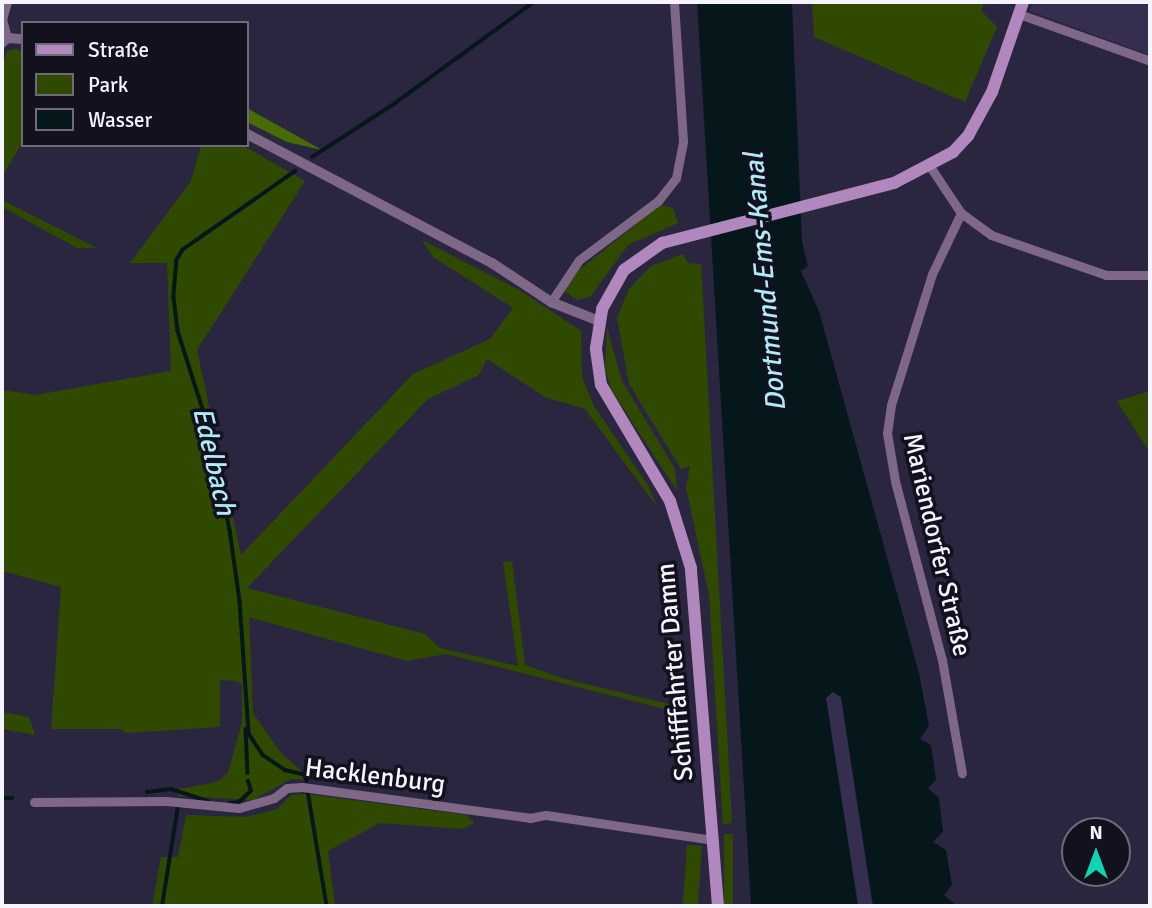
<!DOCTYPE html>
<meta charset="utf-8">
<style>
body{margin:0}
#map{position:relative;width:1152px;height:908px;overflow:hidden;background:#2b2640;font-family:Signika,sans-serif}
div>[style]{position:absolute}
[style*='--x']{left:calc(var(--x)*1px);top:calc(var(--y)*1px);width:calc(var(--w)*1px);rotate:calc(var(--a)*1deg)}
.built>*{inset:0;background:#352e4f}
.green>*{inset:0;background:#2f4a00;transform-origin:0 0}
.forest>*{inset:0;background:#476c04}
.water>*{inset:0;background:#05171a}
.stream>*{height:3.5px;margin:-1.75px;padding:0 1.75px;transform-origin:1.75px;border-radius:1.75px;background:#05171a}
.minor>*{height:9px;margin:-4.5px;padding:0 4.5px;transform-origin:4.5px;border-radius:4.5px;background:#7f6788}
.tertiary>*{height:10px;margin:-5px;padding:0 5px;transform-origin:5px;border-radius:5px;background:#7f6788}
.secondary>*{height:12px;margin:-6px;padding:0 6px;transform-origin:6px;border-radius:6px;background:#b088bd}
span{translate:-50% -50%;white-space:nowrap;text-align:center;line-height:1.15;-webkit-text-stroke:7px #13111d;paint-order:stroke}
.street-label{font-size:26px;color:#f5f3fe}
.water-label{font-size:28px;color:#aeebf7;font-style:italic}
.frame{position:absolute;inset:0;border:4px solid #f5f3fe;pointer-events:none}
.legend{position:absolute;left:21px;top:21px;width:228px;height:126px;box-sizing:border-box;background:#13111d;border:2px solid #6d6b77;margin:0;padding:9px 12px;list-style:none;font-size:21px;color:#f5f3fe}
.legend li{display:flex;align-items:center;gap:14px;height:35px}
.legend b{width:35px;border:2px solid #6d6b77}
.north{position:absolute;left:1061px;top:817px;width:70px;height:70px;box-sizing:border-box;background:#13111d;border:2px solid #6d6b77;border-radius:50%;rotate:0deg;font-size:19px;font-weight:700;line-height:28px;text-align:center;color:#f5f3fe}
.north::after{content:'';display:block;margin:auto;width:24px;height:32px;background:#10d5b4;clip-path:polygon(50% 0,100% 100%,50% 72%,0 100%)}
</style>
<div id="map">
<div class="built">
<div style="clip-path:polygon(1033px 2px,1150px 2px,1150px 55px,1030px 11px)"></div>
<div style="clip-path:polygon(833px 692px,841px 697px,873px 906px,858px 906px,826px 698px)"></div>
</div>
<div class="green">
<div style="clip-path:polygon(812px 2px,985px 2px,981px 11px,997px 27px,965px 102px,814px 37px)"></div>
<div style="clip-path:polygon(14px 49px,23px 51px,23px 142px,2px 176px,2px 68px,7px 51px)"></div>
<div style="clip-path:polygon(201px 145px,242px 145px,305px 181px,197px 350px,241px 555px,413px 374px,490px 339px,513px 308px,433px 257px,422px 240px,521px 291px,581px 331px,582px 377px,594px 406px,649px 487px,657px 507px,585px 409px,545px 397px,487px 359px,479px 375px,428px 399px,247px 588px,425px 634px,440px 648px,518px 666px,503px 562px,512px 561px,525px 665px,561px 678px,677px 706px,677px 712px,446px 654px,407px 661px,249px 617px,253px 713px,281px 753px,312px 780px,291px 779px,253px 800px,178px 796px,180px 789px,217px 782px,228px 773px,242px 722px,242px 684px,236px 681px,220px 680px,220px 727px,126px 733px,121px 729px,51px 729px,61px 587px,2px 571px,2px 390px,35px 395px,171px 371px,167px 263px,130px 263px,191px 181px)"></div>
<div style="clip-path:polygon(2px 200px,97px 248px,77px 248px,2px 207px)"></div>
<div style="clip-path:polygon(660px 205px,673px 208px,678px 223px,628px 245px,590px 297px,577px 300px,564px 291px,568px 279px)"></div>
<div style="clip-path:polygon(683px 254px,688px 263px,701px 264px,732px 823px,723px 824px,709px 595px,686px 487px,690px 466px,681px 469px,629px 384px,617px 318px,629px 289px,651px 266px)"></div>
<div style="clip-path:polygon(607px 328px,622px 381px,675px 469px,677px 491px,611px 389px,605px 369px)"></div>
<div style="clip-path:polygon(1150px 391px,1150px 453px,1117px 401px)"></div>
<div style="clip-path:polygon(2px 712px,29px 717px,35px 735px,2px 729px)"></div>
<div style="clip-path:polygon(306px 794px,467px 815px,474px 823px,462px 829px,380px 823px,328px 851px,335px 906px,152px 906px,161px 857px,178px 857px,186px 815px,246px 817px,277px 809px,291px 795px)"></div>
<div style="left:724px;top:834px;width:9px;height:72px"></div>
<div style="left:687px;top:845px;width:15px;height:61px;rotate:4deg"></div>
</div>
<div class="forest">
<div style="clip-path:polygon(247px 108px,322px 150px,287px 142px,247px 122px)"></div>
</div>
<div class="water">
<div style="clip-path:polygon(697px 2px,792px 2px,802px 242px,808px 266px,801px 271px,819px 311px,919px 673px,929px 726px,920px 739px,931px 745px,936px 780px,928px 788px,939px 798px,943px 832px,933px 842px,946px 850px,952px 885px,944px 895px,957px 906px,873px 906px,841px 697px,833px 692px,826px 698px,858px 906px,751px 906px)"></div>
</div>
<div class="stream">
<div style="--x:312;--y:157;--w:98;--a:-32.9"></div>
<div style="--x:394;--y:104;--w:173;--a:-36.1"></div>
<div style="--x:296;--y:171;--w:138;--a:145"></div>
<div style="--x:183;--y:250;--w:12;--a:121"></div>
<div style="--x:177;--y:260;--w:38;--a:95"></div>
<div style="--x:174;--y:298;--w:33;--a:83"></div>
<div style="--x:178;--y:331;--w:105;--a:72.3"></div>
<div style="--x:210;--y:431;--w:101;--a:78.6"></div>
<div style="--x:230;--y:530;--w:72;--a:82"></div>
<div style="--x:240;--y:601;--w:133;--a:86.1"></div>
<div style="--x:249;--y:734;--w:25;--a:56"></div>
<div style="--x:263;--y:755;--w:27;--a:34"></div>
<div style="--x:285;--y:770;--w:22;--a:13"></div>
<div style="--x:306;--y:775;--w:6;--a:81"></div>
<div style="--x:246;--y:729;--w:44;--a:87.4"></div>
<div style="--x:308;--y:791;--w:117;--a:80.6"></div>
<div style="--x:147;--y:792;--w:24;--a:-7"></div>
<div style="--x:171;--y:789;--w:39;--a:18"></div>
<div style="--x:2;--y:798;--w:10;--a:0"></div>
<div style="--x:230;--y:803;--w:9;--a:-6"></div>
<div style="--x:239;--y:802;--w:16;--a:-43"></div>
<div style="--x:251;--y:791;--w:10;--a:-107"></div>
<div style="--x:162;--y:906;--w:101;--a:-80.9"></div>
</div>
<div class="minor">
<div style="--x:7;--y:2;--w:18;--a:106"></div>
<div style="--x:2;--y:19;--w:20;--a:75"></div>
<div style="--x:1019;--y:14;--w:139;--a:19.7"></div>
<div style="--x:931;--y:168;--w:54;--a:56.3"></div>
<div style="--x:961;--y:213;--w:37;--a:36"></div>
<div style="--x:991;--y:235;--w:122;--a:19.2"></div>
<div style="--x:1106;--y:275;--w:44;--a:0"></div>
<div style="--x:961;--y:213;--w:68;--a:115.4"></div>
<div style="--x:932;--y:274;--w:137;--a:107.4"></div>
<div style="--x:891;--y:405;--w:28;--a:98"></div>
<div style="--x:887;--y:433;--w:49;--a:80.5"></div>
<div style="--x:895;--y:481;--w:185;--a:75.3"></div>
<div style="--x:942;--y:660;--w:115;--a:80"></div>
<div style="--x:551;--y:302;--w:50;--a:-56.3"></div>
<div style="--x:579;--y:260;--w:99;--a:-36.8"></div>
<div style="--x:658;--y:201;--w:29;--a:-52"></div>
<div style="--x:676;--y:178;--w:38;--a:-79"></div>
<div style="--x:683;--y:141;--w:139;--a:-93.7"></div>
<div style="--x:34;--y:802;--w:132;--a:-0.4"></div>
<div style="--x:166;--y:801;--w:73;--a:5.5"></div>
<div style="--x:239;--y:808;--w:36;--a:-16"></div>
<div style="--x:274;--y:798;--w:16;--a:-38"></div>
<div style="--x:287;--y:788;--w:15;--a:-4"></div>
<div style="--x:302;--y:787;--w:230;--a:7.7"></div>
<div style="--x:530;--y:818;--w:16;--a:-11"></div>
<div style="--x:546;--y:815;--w:170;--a:8.5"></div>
</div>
<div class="tertiary">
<div style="--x:2;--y:43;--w:7;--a:-45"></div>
<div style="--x:7;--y:38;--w:16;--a:4"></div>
<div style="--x:247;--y:134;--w:277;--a:27.8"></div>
<div style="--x:492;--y:263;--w:71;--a:33.5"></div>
<div style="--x:551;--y:302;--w:52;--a:21.6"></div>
</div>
<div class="secondary">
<div style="--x:718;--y:906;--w:339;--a:-94.6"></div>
<div style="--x:691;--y:568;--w:70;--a:-107.4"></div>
<div style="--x:670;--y:501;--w:135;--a:-120.7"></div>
<div style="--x:601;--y:385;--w:37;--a:-98"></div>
<div style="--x:596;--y:348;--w:39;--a:-81"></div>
<div style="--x:602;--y:309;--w:45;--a:-60.6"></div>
<div style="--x:624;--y:270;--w:47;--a:-35.4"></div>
<div style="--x:662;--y:243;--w:240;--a:-14.5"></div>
<div style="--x:894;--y:183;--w:67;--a:-27.7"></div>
<div style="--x:953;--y:152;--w:22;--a:-47"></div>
<div style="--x:968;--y:136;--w:50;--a:-61.4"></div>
<div style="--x:992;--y:92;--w:95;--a:-71"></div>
</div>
<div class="street-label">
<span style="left:936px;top:545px;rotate:77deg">Mariendorfer Straße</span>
<span style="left:676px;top:672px;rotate:-95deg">Schifffahrter Damm</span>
<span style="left:375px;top:777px;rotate:7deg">Hacklenburg</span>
</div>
<div class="water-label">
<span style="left:765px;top:282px;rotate:-95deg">Dortmund-Ems-Kanal</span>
<span style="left:214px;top:461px;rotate:77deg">Edelbach</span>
</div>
<div class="frame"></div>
<ul class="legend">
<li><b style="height:9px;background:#b088bd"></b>Straße</li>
<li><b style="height:19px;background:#2f4a00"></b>Park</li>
<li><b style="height:19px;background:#05171a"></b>Wasser</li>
</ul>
<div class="north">N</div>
</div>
